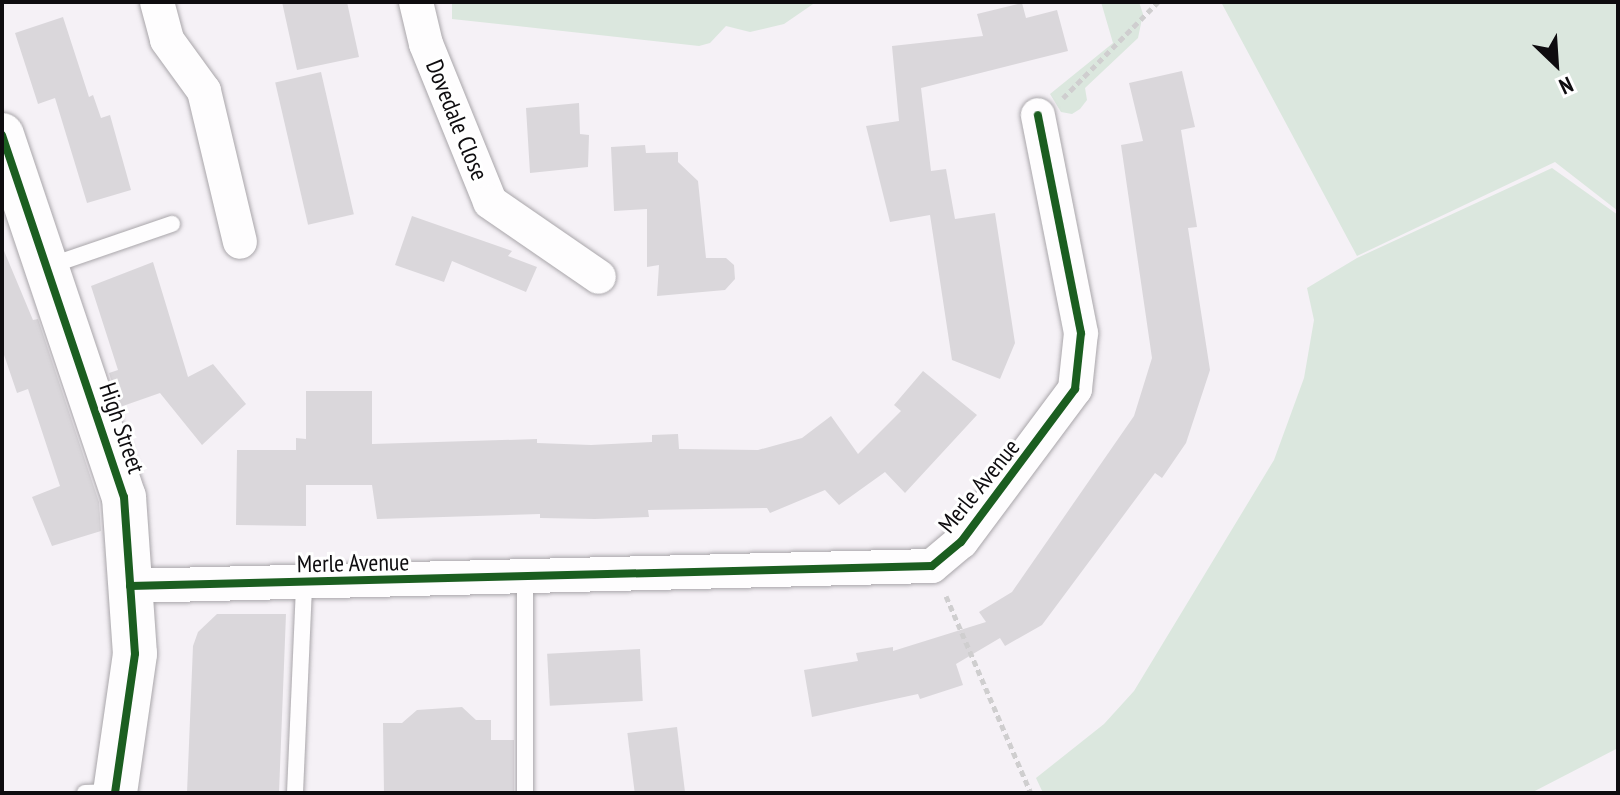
<!DOCTYPE html>
<style>
body{margin:0}
#map{position:relative;width:1620px;height:795px;overflow:hidden;background:#f5f1f6;font-family:"PT Sans Narrow",sans-serif}
div>[style]{position:absolute}
[style*='--x']{left:calc(var(--x)*1px);top:calc(var(--y)*1px);width:calc(var(--w)*1px);rotate:calc(var(--a)*1deg)}
.green>*{inset:0;background:#dbe7de}
.building>*{inset:0;background:#dad7db;transform-origin:0 0}
.path>*{height:5px;margin-top:-2.5px;transform-origin:0;background:repeating-linear-gradient(90deg,#cfcecf 0 6px,transparent 0 10px)}
.roads{filter:drop-shadow(0 0 2px #a9a6aa) drop-shadow(0 0 2px #a9a6aa)}
.lane>*{height:16px;margin:-8px;padding:0 8px;transform-origin:8px;border-radius:8px;background:#fefdfe}
.street>*{height:34px;margin:-17px;padding:0 17px;transform-origin:17px;border-radius:17px;background:#fefdfe}
.secondary>*{height:44px;margin:-22px;padding:0 22px;transform-origin:22px;border-radius:22px;background:#fefdfe}
.cycleway>*{height:8px;margin:-4px;padding:0 4px;transform-origin:4px;border-radius:4px;background:#1b5e20}
span{translate:-50% -50%;white-space:nowrap;text-align:center;line-height:1.15;-webkit-text-stroke:6px #fff;paint-order:stroke}
.street-label{font-size:24px;color:#0e0c0f}
.frame{position:absolute;inset:0;border:4px solid #0e0c0f;pointer-events:none}
.north{position:absolute;left:1516px;top:24px;width:80px;height:80px;-webkit-text-stroke:6px #fff;paint-order:stroke;rotate:155deg;font-size:22px;font-weight:700;line-height:32px;text-align:center;color:#0e0c0f}
.north::after{content:'';display:block;margin:auto;width:28px;height:36px;background:#0e0c0f;clip-path:polygon(50% 0,100% 100%,50% 72%,0 100%)}
</style>
<div id="map">
<div class="green">
<div style="clip-path:polygon(452px 2px,816px 2px,784px 24px,750px 32px,726px 26px,710px 43px,699px 46px,452px 19px)"></div>
<div style="clip-path:polygon(1101px 2px,1139px 2px,1143px 14px,1138px 38px,1085px 88px,1087px 100px,1080px 109px,1072px 114px,1061px 112px,1050px 94px,1113px 43px)"></div>
<div style="clip-path:polygon(1221px 2px,1618px 2px,1618px 211px,1555px 162px,1357px 256px)"></div>
<div style="clip-path:polygon(1552px 168px,1618px 215px,1618px 748px,1531px 793px,1043px 793px,1036px 778px,1104px 724px,1134px 691px,1274px 460px,1304px 378px,1314px 320px,1307px 288px,1357px 258px)"></div>
</div>
<div class="building">
<div style="clip-path:polygon(282px 2px,347px 2px,359px 57px,297px 70px)"></div>
<div style="clip-path:polygon(1022px 3px,1026px 18px,1057px 10px,1068px 51px,921px 88px,931px 171px,946px 169px,955px 219px,995px 213px,1015px 343px,1000px 379px,952px 360px,930px 215px,890px 222px,866px 126px,899px 121px,892px 46px,983px 36px,977px 14px)"></div>
<div style="clip-path:polygon(63px 17px,89px 97px,93px 95px,101px 118px,110px 115px,131px 190px,87px 203px,55px 98px,38px 104px,15px 33px)"></div>
<div style="clip-path:polygon(1182px 71px,1195px 127px,1181px 130px,1197px 227px,1188px 228px,1210px 370px,1186px 443px,1162px 478px,1155px 473px,1042px 625px,1005px 646px,1000px 638px,956px 664px,963px 685px,920px 699px,918px 694px,812px 717px,804px 670px,858px 661px,856px 653px,893px 647px,893px 651px,986px 622px,979px 612px,1012px 592px,1134px 416px,1152px 358px,1121px 145px,1143px 141px,1129px 83px)"></div>
<div style="left:321px;top:72px;width:146px;height:47px;rotate:77deg"></div>
<div style="clip-path:polygon(579px 103px,580px 134px,589px 135px,588px 167px,530px 173px,526px 108px)"></div>
<div style="clip-path:polygon(645px 145px,646px 153px,678px 152px,678px 162px,698px 181px,706px 258px,726px 258px,734px 265px,735px 279px,725px 290px,657px 296px,659px 265px,647px 267px,647px 209px,614px 211px,611px 147px)"></div>
<div style="clip-path:polygon(412px 216px,512px 251px,508px 256px,537px 267px,526px 292px,452px 261px,444px 282px,395px 265px)"></div>
<div style="clip-path:polygon(2px 246px,33px 320px,38px 319px,99px 502px,101px 531px,52px 546px,32px 497px,60px 486px,28px 389px,17px 393px,2px 349px)"></div>
<div style="clip-path:polygon(153px 262px,188px 377px,213px 364px,246px 404px,202px 445px,160px 393px,120px 407px,109px 373px,118px 370px,91px 286px)"></div>
<div style="clip-path:polygon(923px 371px,977px 415px,905px 493px,885px 472px,839px 505px,825px 490px,770px 513px,767px 508px,648px 510px,649px 517px,595px 519px,540px 518px,540px 514px,377px 519px,372px 485px,306px 485px,306px 526px,236px 525px,237px 450px,296px 450px,296px 438px,306px 439px,306px 391px,372px 391px,372px 444px,537px 439px,537px 443px,591px 445px,652px 442px,652px 435px,678px 434px,679px 449px,758px 450px,802px 438px,831px 416px,858px 454px,901px 411px,894px 405px)"></div>
<div style="clip-path:polygon(217px 614px,286px 614px,279px 793px,187px 793px,193px 646px,198px 632px)"></div>
<div style="left:640px;top:649px;width:52px;height:93px;rotate:87deg"></div>
<div style="clip-path:polygon(462px 707px,476px 720px,491px 720px,491px 740px,514px 740px,514px 793px,384px 793px,383px 723px,402px 723px,417px 710px)"></div>
<div style="left:677px;top:727px;width:66px;height:50px;rotate:83deg"></div>
</div>
<div class="path">
<div style="--x:1063;--y:98;--w:135;--a:-45.3"></div>
<div style="--x:946;--y:596;--w:215;--a:66.7"></div>
</div>
<div class="roads">
<div class="lane">
<div style="--x:49;--y:266;--w:130;--a:-18.9"></div>
<div style="--x:525;--y:580;--w:213;--a:90"></div>
<div style="--x:85;--y:793;--w:29;--a:-2"></div>
<div style="--x:295;--y:793;--w:209;--a:-87.5"></div>
</div>
<div class="street">
<div style="--x:157;--y:2;--w:39;--a:75"></div>
<div style="--x:167;--y:40;--w:63;--a:54"></div>
<div style="--x:204;--y:91;--w:155;--a:76.6"></div>
<div style="--x:416;--y:2;--w:43;--a:76.6"></div>
<div style="--x:426;--y:44;--w:170;--a:67.9"></div>
<div style="--x:490;--y:202;--w:132;--a:34.5"></div>
<div style="--x:130;--y:586;--w:802;--a:-1.43"></div>
<div style="--x:932;--y:566;--w:38;--a:-40"></div>
<div style="--x:961;--y:542;--w:191;--a:-53.3"></div>
<div style="--x:1075;--y:389;--w:56;--a:-83.9"></div>
<div style="--x:1081;--y:333;--w:222;--a:-101.2"></div>
</div>
<div class="secondary">
<div style="--x:2;--y:135;--w:382;--a:71.4"></div>
<div style="--x:124;--y:497;--w:157;--a:86"></div>
<div style="--x:135;--y:654;--w:140;--a:98.2"></div>
</div>
</div>
<div class="cycleway">
<div style="--x:2;--y:135;--w:382;--a:71.4"></div>
<div style="--x:124;--y:497;--w:157;--a:86"></div>
<div style="--x:135;--y:654;--w:140;--a:98.2"></div>
<div style="--x:130;--y:586;--w:802;--a:-1.43"></div>
<div style="--x:932;--y:566;--w:38;--a:-40"></div>
<div style="--x:961;--y:542;--w:191;--a:-53.3"></div>
<div style="--x:1075;--y:389;--w:56;--a:-83.9"></div>
<div style="--x:1081;--y:333;--w:222;--a:-101.2"></div>
</div>
<div class="street-label">
<span style="left:457px;top:120px;rotate:68deg">Dovedale Close</span>
<span style="left:122px;top:428px;rotate:71deg">High Street</span>
<span style="left:979px;top:486px;rotate:-51deg">Merle Avenue</span>
<span style="left:353px;top:563px;rotate:-1deg">Merle Avenue</span>
</div>
<div class="frame"></div>
<div class="north">N</div>
</div>
